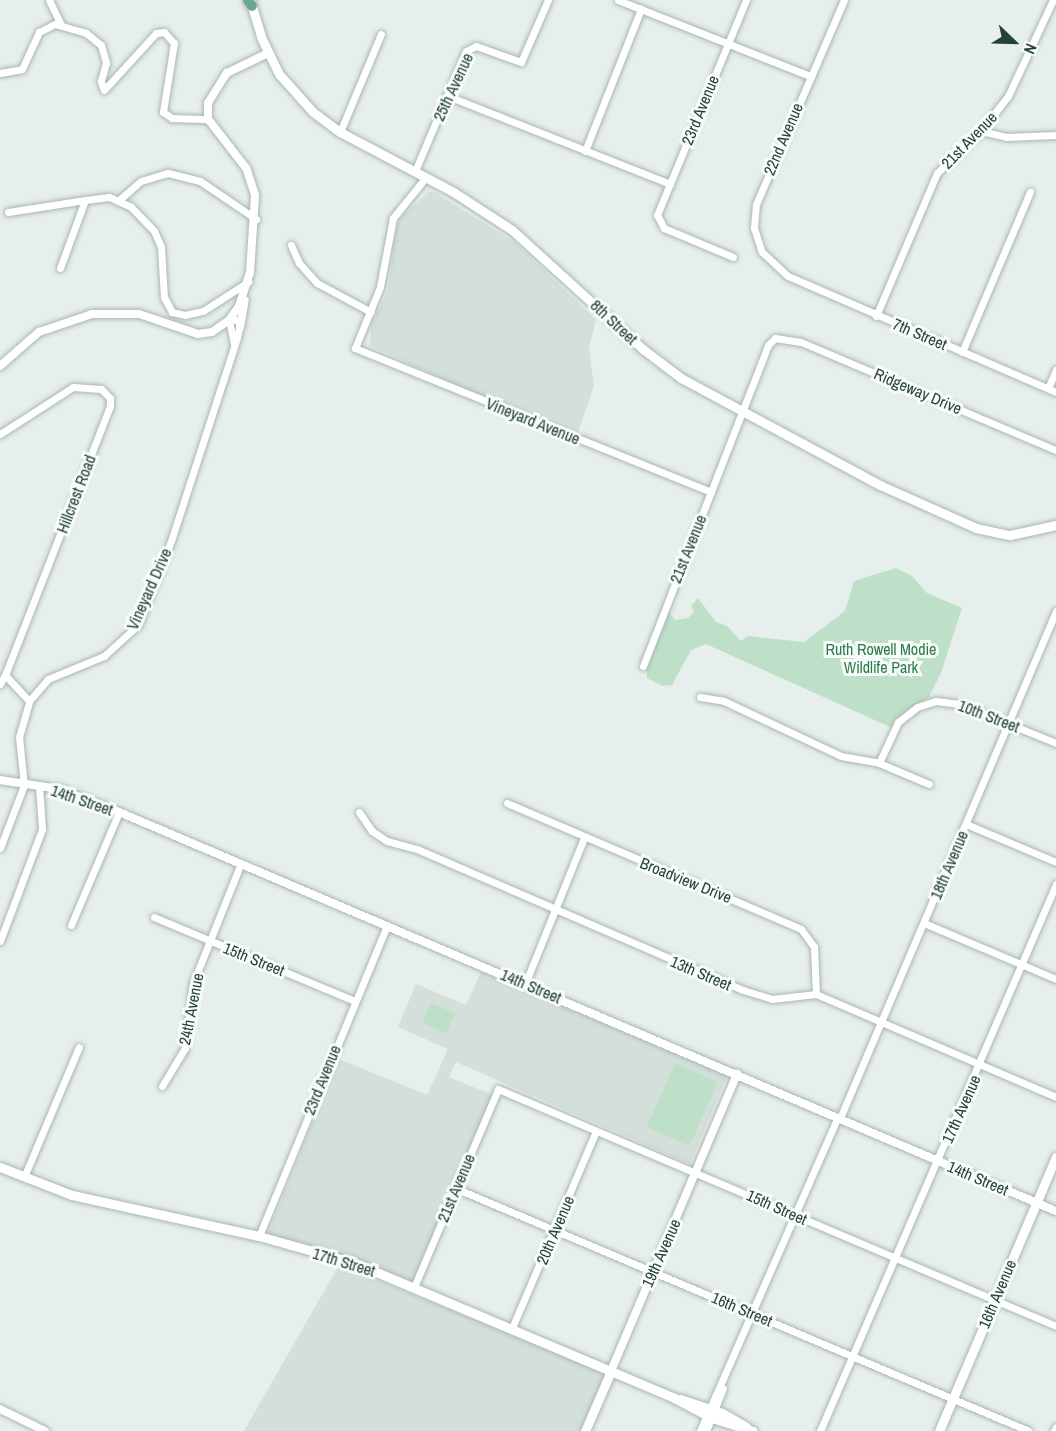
<!DOCTYPE html>
<style>
body{margin:0}
#map{position:relative;width:1056px;height:1431px;overflow:hidden;background:#e6efeb;font-family:"Archivo Narrow",sans-serif}
div>[style]{position:absolute}
[style*='--x']{left:calc(var(--x)*1px);top:calc(var(--y)*1px);width:calc(var(--w)*1px);rotate:calc(var(--a)*1deg)}
.built>*{inset:0;background:#d4dfda}
.green>*{inset:0;background:#bfe0c8;transform-origin:0 0}
.roads{filter:drop-shadow(0 0 2px #a8b8b2) drop-shadow(0 0 2px #a8b8b2)}
.minor>*{height:7px;margin:-3.5px;padding:0 3.5px;transform-origin:3.5px;border-radius:3.5px;background:#fff}
.tertiary>*{height:8px;margin:-4px;padding:0 4px;transform-origin:4px;border-radius:4px;background:#fff}
.secondary>*{height:9px;margin:-4.5px;padding:0 4.5px;transform-origin:4.5px;border-radius:4.5px;background:#fff}
.primary>*{height:10px;margin:-5px;padding:0 5px;transform-origin:5px;border-radius:5px;background:#6aa596}
span{translate:-50% -50%;white-space:nowrap;text-align:center;line-height:1.15;-webkit-text-stroke:6px #f7fbf9;paint-order:stroke}
.street-label{font-size:16px;color:#24423a}
.park-label{font-size:16px;color:#2d7a4b}
.north{position:absolute;left:984px;top:12px;width:60px;height:60px;-webkit-text-stroke:4px #f7fbf9;paint-order:stroke;rotate:113deg;font-size:16px;font-weight:700;line-height:24px;text-align:center;color:#24423a}
.north::after{content:'';display:block;margin:auto;width:21px;height:27px;background:#24423a;clip-path:polygon(50% 0,100% 100%,50% 72%,0 100%)}
</style>
<div id="map">
<div class="built">
<div style="clip-path:polygon(429px 192px,434px 192px,517px 244px,596px 320px,589px 348px,594px 386px,578px 432px,495px 402px,370px 346px,371px 326px,388px 289px,396px 229px,402px 216px)"></div>
<div style="clip-path:polygon(481px 972px,727px 1076px,690px 1164px,456px 1062px,449px 1077px,495px 1096px,414px 1287px,266px 1238px,339px 1059px,427px 1095px,448px 1049px,398px 1027px,416px 984px,466px 1005px)"></div>
<div style="clip-path:polygon(339px 1265px,607px 1373px,581px 1431px,244px 1431px)"></div>
</div>
<div class="green">
<div style="clip-path:polygon(896px 568px,912px 576px,927px 593px,962px 608px,941px 673px,929px 697px,890px 727px,706px 644px,691px 650px,672px 685px,663px 686px,647px 678px,646px 667px,668px 611px,675px 620px,688px 618px,694px 612px,691px 606px,698px 598px,716px 622px,727px 626px,741px 641px,748px 636px,804px 642px,845px 611px,854px 581px)"></div>
<div style="left:431px;top:1003px;width:26px;height:22px;rotate:23deg"></div>
<div style="left:675px;top:1063px;width:47px;height:70px;rotate:24deg"></div>
</div>
<div class="roads">
<div class="minor">
<div style="--x:49;--y:0;--w:28;--a:64"></div>
<div style="--x:618;--y:0;--w:206;--a:21.6"></div>
<div style="--x:844;--y:0;--w:222;--a:113.3"></div>
<div style="--x:756;--y:204;--w:24;--a:95"></div>
<div style="--x:754;--y:228;--w:25;--a:72"></div>
<div style="--x:762;--y:252;--w:35;--a:43"></div>
<div style="--x:788;--y:276;--w:292;--a:23.4"></div>
<div style="--x:0;--y:73;--w:22;--a:-10"></div>
<div style="--x:22;--y:69;--w:41;--a:-65.3"></div>
<div style="--x:39;--y:32;--w:18;--a:-27"></div>
<div style="--x:55;--y:24;--w:32;--a:16"></div>
<div style="--x:86;--y:33;--w:19;--a:39"></div>
<div style="--x:101;--y:45;--w:19;--a:74"></div>
<div style="--x:106;--y:63;--w:19;--a:106"></div>
<div style="--x:101;--y:81;--w:9;--a:72"></div>
<div style="--x:104;--y:90;--w:77;--a:-47.6"></div>
<div style="--x:156;--y:33;--w:8;--a:-7"></div>
<div style="--x:164;--y:32;--w:15;--a:48"></div>
<div style="--x:174;--y:43;--w:70;--a:99.1"></div>
<div style="--x:163;--y:112;--w:11;--a:34"></div>
<div style="--x:172;--y:118;--w:36;--a:2"></div>
<div style="--x:448;--y:96;--w:239;--a:21.6"></div>
<div style="--x:981;--y:131;--w:26;--a:13"></div>
<div style="--x:1006;--y:137;--w:50;--a:-2.3"></div>
<div style="--x:340;--y:132;--w:106;--a:-67.3"></div>
<div style="--x:585;--y:151;--w:153;--a:-68.5"></div>
<div style="--x:415;--y:171;--w:130;--a:-67"></div>
<div style="--x:466;--y:51;--w:11;--a:-27"></div>
<div style="--x:476;--y:46;--w:48;--a:19.6"></div>
<div style="--x:521;--y:62;--w:68;--a:-66.5"></div>
<div style="--x:426;--y:177;--w:53;--a:128.8"></div>
<div style="--x:393;--y:218;--w:70;--a:100.7"></div>
<div style="--x:380;--y:287;--w:66;--a:112.3"></div>
<div style="--x:355;--y:348;--w:384;--a:22"></div>
<div style="--x:119;--y:200;--w:29;--a:-41"></div>
<div style="--x:141;--y:181;--w:28;--a:-17"></div>
<div style="--x:168;--y:173;--w:33;--a:14"></div>
<div style="--x:200;--y:181;--w:68;--a:34.2"></div>
<div style="--x:8;--y:212;--w:78;--a:-8.9"></div>
<div style="--x:291;--y:245;--w:20;--a:66"></div>
<div style="--x:299;--y:263;--w:27;--a:48"></div>
<div style="--x:317;--y:283;--w:61;--a:28.2"></div>
<div style="--x:733;--y:257;--w:75;--a:-157.2"></div>
<div style="--x:664;--y:228;--w:15;--a:-118"></div>
<div style="--x:657;--y:215;--w:233;--a:-67.5"></div>
<div style="--x:60;--y:268;--w:72;--a:-69.8"></div>
<div style="--x:85;--y:200;--w:24;--a:-7"></div>
<div style="--x:109;--y:197;--w:24;--a:24"></div>
<div style="--x:131;--y:207;--w:33;--a:46"></div>
<div style="--x:154;--y:231;--w:17;--a:66"></div>
<div style="--x:161;--y:247;--w:50;--a:86.6"></div>
<div style="--x:164;--y:297;--w:17;--a:62"></div>
<div style="--x:172;--y:312;--w:13;--a:13"></div>
<div style="--x:185;--y:315;--w:18;--a:-13"></div>
<div style="--x:203;--y:311;--w:54;--a:-32.8"></div>
<div style="--x:876;--y:316;--w:155;--a:-66.9"></div>
<div style="--x:937;--y:173;--w:61;--a:-43.7"></div>
<div style="--x:981;--y:131;--w:44;--a:-52.4"></div>
<div style="--x:1008;--y:96;--w:106;--a:-64.9"></div>
<div style="--x:229;--y:320;--w:25;--a:78"></div>
<div style="--x:962;--y:352;--w:174;--a:-67"></div>
<div style="--x:1048;--y:388;--w:20;--a:-66"></div>
<div style="--x:0;--y:434;--w:87;--a:-32.8"></div>
<div style="--x:73;--y:387;--w:28;--a:4"></div>
<div style="--x:101;--y:389;--w:13;--a:45"></div>
<div style="--x:110;--y:398;--w:8;--a:90"></div>
<div style="--x:110;--y:406;--w:289;--a:111.3"></div>
<div style="--x:5;--y:675;--w:35;--a:47"></div>
<div style="--x:643;--y:666;--w:344;--a:-68.7"></div>
<div style="--x:768;--y:345;--w:10;--a:-45"></div>
<div style="--x:775;--y:338;--w:26;--a:9"></div>
<div style="--x:801;--y:342;--w:277;--a:23"></div>
<div style="--x:0;--y:684;--w:10;--a:-61"></div>
<div style="--x:700;--y:697;--w:24;--a:9"></div>
<div style="--x:724;--y:701;--w:129;--a:25.2"></div>
<div style="--x:841;--y:756;--w:39;--a:10"></div>
<div style="--x:879;--y:763;--w:54;--a:22.8"></div>
<div style="--x:879;--y:763;--w:45;--a:-65.1"></div>
<div style="--x:898;--y:722;--w:24;--a:-38"></div>
<div style="--x:917;--y:707;--w:20;--a:-18"></div>
<div style="--x:936;--y:701;--w:24;--a:7"></div>
<div style="--x:960;--y:704;--w:104;--a:22.1"></div>
<div style="--x:507;--y:803;--w:320;--a:23.2"></div>
<div style="--x:801;--y:929;--w:22;--a:54"></div>
<div style="--x:814;--y:947;--w:47;--a:87.6"></div>
<div style="--x:359;--y:812;--w:23;--a:56"></div>
<div style="--x:372;--y:831;--w:18;--a:34"></div>
<div style="--x:387;--y:841;--w:31;--a:15"></div>
<div style="--x:417;--y:849;--w:355;--a:23.4"></div>
<div style="--x:743;--y:990;--w:30;--a:17"></div>
<div style="--x:772;--y:999;--w:44;--a:-6.5"></div>
<div style="--x:816;--y:994;--w:261;--a:23.2"></div>
<div style="--x:966;--y:824;--w:98;--a:22.9"></div>
<div style="--x:0;--y:848;--w:67;--a:-69.1"></div>
<div style="--x:24;--y:785;--w:48;--a:-95.9"></div>
<div style="--x:19;--y:737;--w:37;--a:-74"></div>
<div style="--x:29;--y:701;--w:29;--a:-49"></div>
<div style="--x:48;--y:679;--w:61;--a:-22.3"></div>
<div style="--x:104;--y:656;--w:46;--a:-42.4"></div>
<div style="--x:138;--y:625;--w:90;--a:-68.6"></div>
<div style="--x:171;--y:541;--w:213;--a:-72"></div>
<div style="--x:237;--y:338;--w:15;--a:-79"></div>
<div style="--x:240;--y:323;--w:11;--a:-146"></div>
<div style="--x:154;--y:917;--w:218;--a:22.7"></div>
<div style="--x:924;--y:923;--w:143;--a:23"></div>
<div style="--x:71;--y:925;--w:123;--a:-67"></div>
<div style="--x:0;--y:941;--w:120;--a:-69.4"></div>
<div style="--x:42;--y:829;--w:43;--a:-94"></div>
<div style="--x:525;--y:984;--w:157;--a:-68"></div>
<div style="--x:162;--y:1086;--w:44;--a:-58.8"></div>
<div style="--x:185;--y:1048;--w:65;--a:-83"></div>
<div style="--x:193;--y:983;--w:129;--a:-68.2"></div>
<div style="--x:840;--y:1118;--w:551;--a:-66.92"></div>
<div style="--x:24;--y:1177;--w:141;--a:-67.1"></div>
<div style="--x:455;--y:1188;--w:623;--a:22.95"></div>
<div style="--x:259;--y:1236;--w:336;--a:-67.6"></div>
<div style="--x:414;--y:1287;--w:215;--a:-67"></div>
<div style="--x:498;--y:1089;--w:606;--a:23.01"></div>
<div style="--x:512;--y:1328;--w:214;--a:-66.9"></div>
<div style="--x:700;--y:1431;--w:343;--a:-66.3"></div>
<div style="--x:706;--y:1431;--w:46;--a:-68.4"></div>
<div style="--x:820;--y:1431;--w:596;--a:-66.66"></div>
<div style="--x:1054;--y:1431;--w:4;--a:-63"></div>
</div>
<div class="tertiary">
<div style="--x:240;--y:327;--w:27;--a:-80"></div>
<div style="--x:0;--y:366;--w:52;--a:-41.1"></div>
<div style="--x:39;--y:332;--w:56;--a:-18.8"></div>
<div style="--x:92;--y:314;--w:47;--a:0"></div>
<div style="--x:139;--y:314;--w:62;--a:18.7"></div>
<div style="--x:198;--y:334;--w:14;--a:-8"></div>
<div style="--x:212;--y:332;--w:21;--a:-35"></div>
<div style="--x:229;--y:320;--w:17;--a:-54"></div>
<div style="--x:239;--y:306;--w:35;--a:-72"></div>
<div style="--x:250;--y:273;--w:78;--a:-86.3"></div>
<div style="--x:255;--y:195;--w:28;--a:-108"></div>
<div style="--x:246;--y:168;--w:62;--a:-127.8"></div>
<div style="--x:208;--y:119;--w:16;--a:-90"></div>
<div style="--x:208;--y:103;--w:36;--a:-58"></div>
<div style="--x:227;--y:73;--w:46;--a:-26"></div>
<div style="--x:0;--y:780;--w:60;--a:8.7"></div>
<div style="--x:59;--y:789;--w:64;--a:21"></div>
<div style="--x:119;--y:812;--w:1018;--a:23.07"></div>
<div style="--x:611;--y:1371;--w:323;--a:-67"></div>
<div style="--x:0;--y:1409;--w:50;--a:26.1"></div>
</div>
<div class="secondary">
<div style="--x:250;--y:0;--w:39;--a:73"></div>
<div style="--x:261;--y:37;--w:41;--a:64.1"></div>
<div style="--x:279;--y:74;--w:51;--a:48.2"></div>
<div style="--x:313;--y:112;--w:34;--a:37"></div>
<div style="--x:340;--y:132;--w:130;--a:27.9"></div>
<div style="--x:455;--y:193;--w:68;--a:33"></div>
<div style="--x:512;--y:230;--w:178;--a:42.3"></div>
<div style="--x:644;--y:350;--w:46;--a:37.1"></div>
<div style="--x:681;--y:378;--w:226;--a:28.3"></div>
<div style="--x:880;--y:485;--w:105;--a:24.1"></div>
<div style="--x:976;--y:528;--w:35;--a:12"></div>
<div style="--x:1010;--y:535;--w:47;--a:-12.3"></div>
<div style="--x:0;--y:1167;--w:77;--a:21.3"></div>
<div style="--x:72;--y:1195;--w:191;--a:12.4"></div>
<div style="--x:259;--y:1236;--w:100;--a:15.7"></div>
<div style="--x:355;--y:1263;--w:346;--a:22.9"></div>
<div style="--x:674;--y:1398;--w:43;--a:27.8"></div>
<div style="--x:712;--y:1418;--w:43;--a:17.6"></div>
<div style="--x:680;--y:1399;--w:44;--a:18.4"></div>
<div style="--x:722;--y:1413;--w:28;--a:30"></div>
<div style="--x:585;--y:1431;--w:65;--a:-66.6"></div>
<div style="--x:939;--y:1431;--w:298;--a:-66.9"></div>
</div>
<div class="primary">
<div style="--x:248;--y:0;--w:7;--a:56"></div>
</div>
</div>
<div class="street-label">
<span style="left:453px;top:87px;rotate:-65deg">25th Avenue</span>
<span style="left:700px;top:110px;rotate:-68deg">23rd Avenue</span>
<span style="left:783px;top:139px;rotate:-67deg">22nd Avenue</span>
<span style="left:969px;top:140px;rotate:-46deg">21st Avenue</span>
<span style="left:614px;top:322px;rotate:43deg">8th Street</span>
<span style="left:920px;top:334px;rotate:23deg">7th Street</span>
<span style="left:918px;top:391px;rotate:23deg">Ridgeway Drive</span>
<span style="left:533px;top:421px;rotate:22deg">Vineyard Avenue</span>
<span style="left:76px;top:494px;rotate:-69deg">Hillcrest Road</span>
<span style="left:688px;top:549px;rotate:-68deg">21st Avenue</span>
<span style="left:149px;top:589px;rotate:-66deg">Vineyard Drive</span>
<span style="left:989px;top:716px;rotate:21deg">10th Street</span>
<span style="left:82px;top:800px;rotate:19deg">14th Street</span>
<span style="left:949px;top:865px;rotate:-67deg">18th Avenue</span>
<span style="left:686px;top:880px;rotate:22deg">Broadview Drive</span>
<span style="left:254px;top:959px;rotate:22deg">15th Street</span>
<span style="left:701px;top:973px;rotate:23deg">13th Street</span>
<span style="left:531px;top:986px;rotate:23deg">14th Street</span>
<span style="left:191px;top:1009px;rotate:-79deg">24th Avenue</span>
<span style="left:322px;top:1080px;rotate:-68deg">23rd Avenue</span>
<span style="left:961px;top:1109px;rotate:-66deg">17th Avenue</span>
<span style="left:978px;top:1178px;rotate:23deg">14th Street</span>
<span style="left:456px;top:1188px;rotate:-67deg">21st Avenue</span>
<span style="left:777px;top:1207px;rotate:24deg">15th Street</span>
<span style="left:555px;top:1230px;rotate:-67deg">20th Avenue</span>
<span style="left:661px;top:1253px;rotate:-66deg">19th Avenue</span>
<span style="left:344px;top:1262px;rotate:17deg">17th Street</span>
<span style="left:997px;top:1294px;rotate:-67deg">16th Avenue</span>
<span style="left:742px;top:1309px;rotate:23deg">16th Street</span>
</div>
<div class="park-label">
<span style="left:881px;top:658px">Ruth Rowell Modie<br>Wildlife Park</span>
</div>
<div class="north">N</div>
</div>
